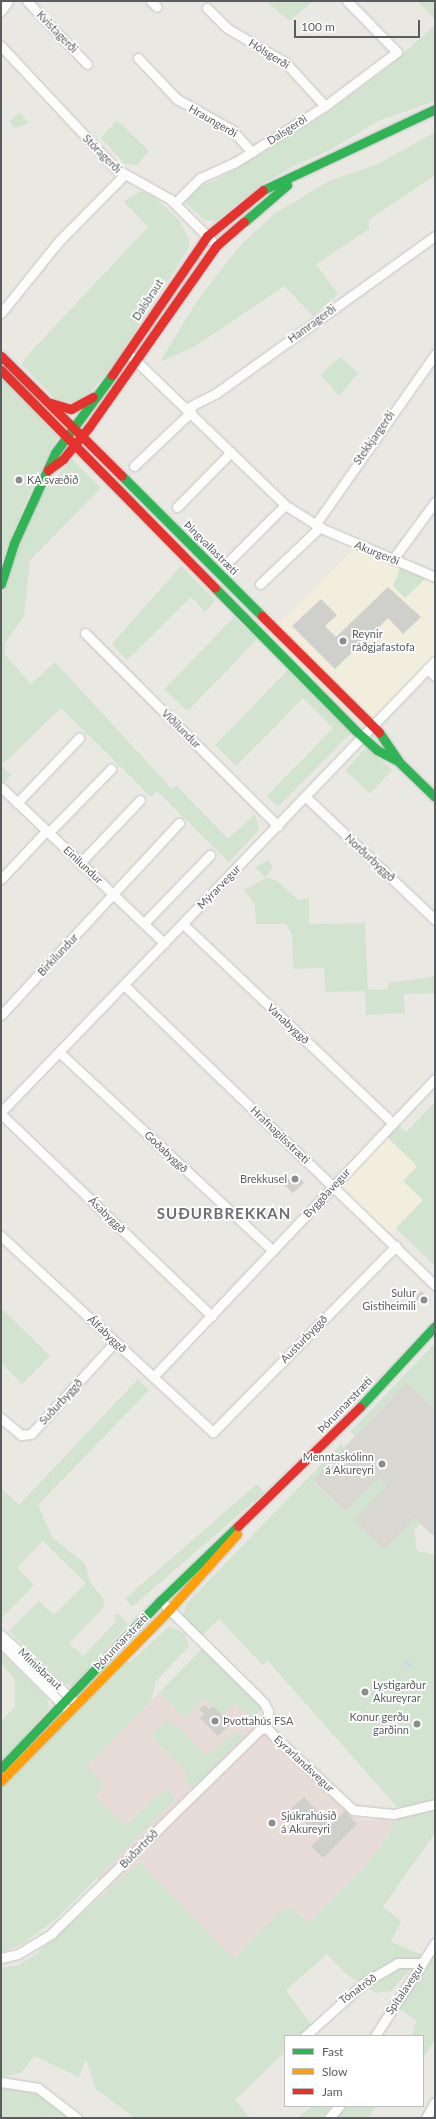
<!DOCTYPE html>
<meta charset="utf-8">
<style>
body{margin:0}
#map{position:relative;width:436px;height:2119px;overflow:hidden;background:#e9e8e3;font-family:Lato,sans-serif}
div>[style]{position:absolute}
[style*='--x']{left:calc(var(--x)*1px);top:calc(var(--y)*1px);width:calc(var(--w)*1px);rotate:calc(var(--a)*1deg)}
.commercial>*{inset:0;background:#f2eedd}
.education>*{inset:0;background:#d9d7d2}
.medical>*{inset:0;background:#e8dcd8}
.green>*{inset:0;background:#d2e4d0;transform-origin:0 0}
.stream>*{height:2.5px;margin:-1.25px;padding:0 1.25px;transform-origin:1.25px;border-radius:1.25px;background:#bcd9ef}
.building>*{inset:0;background:#cfcfcc;transform-origin:0 0}
.roads{filter:drop-shadow(0 0 1px #c5c4c4) drop-shadow(0 0 1px #c5c4c4)}
.street>*{height:9px;margin:-4.5px;padding:0 4.5px;transform-origin:4.5px;border-radius:4.5px;background:#fcfcfb}
.fast>*{height:9px;margin:-4.5px;padding:0 4.5px;transform-origin:4.5px;border-radius:4.5px;background:#30b455}
.slow>*{height:9px;margin:-4.5px;padding:0 4.5px;transform-origin:4.5px;border-radius:4.5px;background:#ff9f0a}
.jam>*{height:9px;margin:-4.5px;padding:0 4.5px;transform-origin:4.5px;border-radius:4.5px;background:#e5322d}
.dots>*{width:11px;height:11px;translate:-50% -50%;box-sizing:border-box;border:2px solid #fff;border-radius:50%}
span{translate:-50% -50%;white-space:nowrap;text-align:center;line-height:1.15;-webkit-text-stroke:3.5px #fff;paint-order:stroke}
.street-label{font-size:11px;color:#5a5d60}
.poi-label{font-size:11px;color:#5a5d60}
.left{translate:0 -50%;text-align:left}
.right{translate:-100% -50%;text-align:right}
.district-label{font-size:15px;color:#6b6e72;font-weight:700;letter-spacing:1px}
.frame{position:absolute;inset:0;border:2px solid #5a5d60;pointer-events:none}
.legend{position:absolute;left:284px;top:2035px;width:140px;height:72px;box-sizing:border-box;background:#fff;border:1px solid #bdbebf;margin:0;padding:5px 7px;list-style:none;font-size:12px;color:#5a5d60}
.legend li{display:flex;align-items:center;gap:8px;height:20px}
.legend b{width:20px;border:1px solid #bdbebf}
.scale{position:absolute;left:294px;top:20px;width:126px;height:18px;box-sizing:border-box;border:2px solid #5a5d60;border-top:0;padding-left:5px;font-size:12px;line-height:14px;white-space:nowrap;color:#5a5d60;-webkit-text-stroke:3px #fff;paint-order:stroke}
</style>
<div id="map">
<div class="commercial">
<div style="clip-path:polygon(354px 549px,435px 582px,435px 655px,368px 732px,268px 633px)"></div>
<div style="clip-path:polygon(387px 1137px,417px 1166px,423px 1200px,391px 1234px,340px 1186px)"></div>
</div>
<div class="education">
<div style="clip-path:polygon(407px 1382px,435px 1410px,435px 1537px,415px 1519px,384px 1550px,313px 1480px)"></div>
</div>
<div class="medical">
<div style="clip-path:polygon(192px 1660px,355px 1817px,365px 1820px,396px 1818px,388px 1837px,365px 1866px,308px 1923px,291px 1907px,234px 1959px,79px 1918px,109px 1889px,96px 1877px,176px 1798px,166px 1788px,125px 1826px,94px 1795px,87px 1766px)"></div>
</div>
<div class="green">
<div style="clip-path:polygon(265px 1px,313px 1px,290px 21px)"></div>
<div style="clip-path:polygon(417px 1px,435px 1px,435px 20px)"></div>
<div style="clip-path:polygon(435px 25px,435px 101px,378px 121px,330px 150px,293px 166px,261px 185px,216px 221px,204px 220px,185px 202px,194px 189px,222px 177px,325px 114px,386px 69px)"></div>
<div style="clip-path:polygon(19px 112px,29px 123px,15px 128px,9px 122px)"></div>
<div style="clip-path:polygon(117px 120px,149px 151px,137px 165px,125px 164px,101px 138px)"></div>
<div style="clip-path:polygon(435px 132px,435px 175px,369px 220px,369px 229px,316px 264px,338px 294px,313px 316px,284px 286px,196px 346px,160px 362px,198px 299px,240px 246px,274px 214px,331px 180px,378px 164px)"></div>
<div style="clip-path:polygon(141px 191px,153px 196px,179px 220px,189px 239px,189px 248px,112px 367px,91px 391px,73px 403px,55px 399px,22px 365px,25px 358px,148px 227px,124px 202px)"></div>
<div style="clip-path:polygon(341px 357px,358px 373px,339px 396px,320px 374px)"></div>
<div style="clip-path:polygon(1px 372px,60px 434px,28px 496px,1px 564px)"></div>
<div style="clip-path:polygon(72px 459px,101px 488px,30px 560px,24px 616px,5px 643px,5px 655px,31px 684px,55px 662px,172px 789px,176px 785px,228px 839px,255px 814px,259px 830px,229px 862px,157px 791px,151px 797px,61px 708px,2px 765px,11px 775px,1px 787px,1px 599px,25px 525px,43px 493px)"></div>
<div style="clip-path:polygon(181px 566px,215px 600px,205px 612px,191px 597px,127px 660px,112px 644px)"></div>
<div style="clip-path:polygon(401px 566px,427px 577px,405px 598px,393px 586px)"></div>
<div style="left:234px;top:617px;width:32px;height:100px;rotate:44deg"></div>
<div style="clip-path:polygon(289px 669px,352px 732px,278px 807px,267px 796px,333px 728px,303px 698px,236px 766px,215px 745px)"></div>
<div style="left:367px;top:747px;width:34px;height:32px;rotate:43deg"></div>
<div style="clip-path:polygon(268px 860px,273px 866px,266px 878px,276px 880px,298px 900px,309px 898px,309px 924px,365px 923px,368px 990px,388px 989px,388px 983px,435px 976px,435px 993px,404px 994px,405px 1013px,366px 1015px,365px 991px,325px 992px,324px 968px,293px 969px,292px 935px,286px 924px,256px 924px,255px 905px,244px 890px,266px 878px,255px 867px)"></div>
<div style="clip-path:polygon(435px 1102px,435px 1266px,396px 1228px,423px 1200px,403px 1181px,417px 1166px,387px 1137px,398px 1126px,406px 1132px)"></div>
<div style="clip-path:polygon(1px 1308px,50px 1356px,22px 1384px,1px 1363px)"></div>
<div style="clip-path:polygon(435px 1343px,435px 1410px,407px 1382px,355px 1436px,350px 1432px)"></div>
<div style="clip-path:polygon(138px 1379px,149px 1390px,38px 1505px,52px 1537px,85px 1564px,90px 1582px,103px 1598px,104px 1607px,69px 1643px,83px 1656px,117px 1621px,114px 1617px,117px 1613px,128px 1624px,72px 1687px,64px 1683px,9px 1631px,39px 1601px,54px 1615px,86px 1583px,43px 1541px,17px 1568px,34px 1585px,1px 1619px,1px 1488px,19px 1505px)"></div>
<div style="clip-path:polygon(341px 1444px,344px 1448px,313px 1481px,345px 1512px,379px 1477px,387px 1486px,354px 1520px,384px 1550px,415px 1518px,420px 1523px,414px 1531px,417px 1551px,435px 1555px,435px 1800px,408px 1806px,397px 1807px,268px 1661px,263px 1665px,219px 1619px,201px 1636px,182px 1617px,187px 1603px)"></div>
<div style="left:257px;top:1484px;width:11px;height:175px;rotate:49deg"></div>
<div style="clip-path:polygon(170px 1626px,185px 1634px,189px 1646px,156px 1681px,151px 1701px,87px 1766px,105px 1784px,95px 1795px,125px 1826px,166px 1788px,176px 1798px,57px 1918px,23px 1944px,1px 1953px,1px 1786px,126px 1661px,129px 1663px)"></div>
<div style="clip-path:polygon(203px 1648px,263px 1708px,252px 1719px,235px 1703px,223px 1715px,205px 1698px,185px 1718px,160px 1692px)"></div>
<div style="clip-path:polygon(1px 1652px,47px 1698px,49px 1708px,1px 1764px,1px 1721px,15px 1707px,15px 1679px,1px 1664px)"></div>
<div style="clip-path:polygon(168px 1718px,207px 1755px,235px 1733px,241px 1733px,243px 1737px,196px 1786px,190px 1786px,186px 1780px,187px 1773px,151px 1735px)"></div>
<div style="clip-path:polygon(435px 1810px,435px 1833px,383px 1907px,401px 1921px,391px 1942px,423px 1955px,391px 1991px,376px 1993px,347px 1975px,327px 1954px,286px 1990px,312px 2026px,302px 2036px,285px 2036px,285px 2052px,235px 2100px,250px 2118px,135px 2118px,96px 2089px,86px 2059px,79px 2077px,34px 2056px,21px 2073px,1px 2077px,1px 1968px,18px 1965px,36px 1954px,140px 1862px,234px 1959px,278px 1913px,291px 1907px,308px 1923px,365px 1866px,388px 1837px,396px 1818px)"></div>
<div style="clip-path:polygon(435px 1948px,435px 2039px,423px 2058px,423px 2036px,412px 2036px,416px 2021px,396px 2006px)"></div>
<div style="clip-path:polygon(9px 2087px,39px 2094px,70px 2116px,1px 2118px,1px 2088px)"></div>
<div style="clip-path:polygon(312px 2106px,332px 2106px,322px 2118px,298px 2118px)"></div>
<div style="clip-path:polygon(344px 2106px,376px 2106px,368px 2118px,338px 2118px)"></div>
</div>
<div class="stream">
<div style="--x:406;--y:1661;--w:5;--a:53"></div>
</div>
<div class="building">
<div style="clip-path:polygon(388px 587px,421px 617px,403px 634px,388px 618px,335px 669px,292px 626px,321px 599px,337px 615px,325px 626px,336px 637px)"></div>
<div style="left:295px;top:1173px;width:13px;height:16px;rotate:45deg"></div>
<div style="clip-path:polygon(421px 1291px,431px 1299px,426px 1305px,415px 1299px)"></div>
<div style="clip-path:polygon(204px 1705px,209px 1709px,213px 1706px,231px 1724px,218px 1736px,200px 1718px,204px 1714px,199px 1710px)"></div>
<div style="clip-path:polygon(304px 1797px,331px 1825px,345px 1811px,357px 1824px,323px 1858px,311px 1846px,320px 1838px,291px 1809px)"></div>
</div>
<div class="roads">
<div class="street">
<div style="--x:27;--y:1;--w:87;--a:46.4"></div>
<div style="--x:151;--y:1;--w:8;--a:45"></div>
<div style="--x:207;--y:8;--w:28;--a:45"></div>
<div style="--x:227;--y:28;--w:69;--a:30.7"></div>
<div style="--x:286;--y:63;--w:58;--a:47.8"></div>
<div style="--x:1;--y:11;--w:12;--a:-55"></div>
<div style="--x:1;--y:46;--w:168;--a:46.9"></div>
<div style="--x:116;--y:169;--w:62;--a:29.1"></div>
<div style="--x:170;--y:199;--w:58;--a:45"></div>
<div style="--x:138;--y:58;--w:57;--a:46.4"></div>
<div style="--x:177;--y:99;--w:63;--a:29.4"></div>
<div style="--x:232;--y:130;--w:30;--a:48"></div>
<div style="--x:175;--y:203;--w:35;--a:-45"></div>
<div style="--x:200;--y:178;--w:37;--a:-24"></div>
<div style="--x:234;--y:163;--w:107;--a:-32.1"></div>
<div style="--x:325;--y:106;--w:90;--a:-36.9"></div>
<div style="--x:397;--y:52;--w:71;--a:-134.4"></div>
<div style="--x:1;--y:313;--w:91;--a:-51.2"></div>
<div style="--x:58;--y:242;--w:94;--a:-45.4"></div>
<div style="--x:132;--y:357;--w:213;--a:44"></div>
<div style="--x:285;--y:505;--w:45;--a:32.3"></div>
<div style="--x:323;--y:529;--w:122;--a:23.2"></div>
<div style="--x:187;--y:408;--w:31;--a:-27"></div>
<div style="--x:215;--y:394;--w:271;--a:-35.7"></div>
<div style="--x:134;--y:466;--w:79;--a:-43.5"></div>
<div style="--x:177;--y:507;--w:77;--a:-45.5"></div>
<div style="--x:315;--y:525;--w:209;--a:-54.9"></div>
<div style="--x:393;--y:559;--w:71;--a:-53.6"></div>
<div style="--x:230;--y:560;--w:78;--a:-45"></div>
<div style="--x:260;--y:584;--w:83;--a:-43.5"></div>
<div style="--x:85;--y:633;--w:273;--a:45"></div>
<div style="--x:427;--y:669;--w:11;--a:41"></div>
<div style="--x:1;--y:787;--w:226;--a:43.7"></div>
<div style="--x:306;--y:797;--w:178;--a:43.6"></div>
<div style="--x:17;--y:803;--w:90;--a:-46.4"></div>
<div style="--x:48;--y:833;--w:90;--a:-45.5"></div>
<div style="--x:80;--y:863;--w:87;--a:-46.4"></div>
<div style="--x:1;--y:879;--w:66;--a:-46.8"></div>
<div style="--x:144;--y:923;--w:95;--a:-45.9"></div>
<div style="--x:183;--y:924;--w:289;--a:43.5"></div>
<div style="--x:124;--y:985;--w:432;--a:44"></div>
<div style="--x:1;--y:1015;--w:262;--a:-47.2"></div>
<div style="--x:59;--y:1052;--w:292;--a:42.9"></div>
<div style="--x:1;--y:1112;--w:626;--a:-46.1"></div>
<div style="--x:1;--y:1114;--w:292;--a:43.8"></div>
<div style="--x:1;--y:1236;--w:289;--a:42.8"></div>
<div style="--x:213;--y:1432;--w:261;--a:-45.5"></div>
<div style="--x:153;--y:1377;--w:410;--a:-46.6"></div>
<div style="--x:1;--y:1418;--w:26;--a:40"></div>
<div style="--x:21;--y:1435;--w:10;--a:-6"></div>
<div style="--x:31;--y:1434;--w:125;--a:-47.6"></div>
<div style="--x:166;--y:1606;--w:138;--a:44.7"></div>
<div style="--x:264;--y:1703;--w:9;--a:63"></div>
<div style="--x:268;--y:1711;--w:17;--a:93"></div>
<div style="--x:267;--y:1728;--w:11;--a:49"></div>
<div style="--x:274;--y:1736;--w:108;--a:43.1"></div>
<div style="--x:353;--y:1810;--w:41;--a:5.6"></div>
<div style="--x:394;--y:1814;--w:42;--a:-13.7"></div>
<div style="--x:1;--y:1635;--w:96;--a:42"></div>
<div style="--x:1;--y:1639;--w:10;--a:61"></div>
<div style="--x:6;--y:1648;--w:83;--a:45"></div>
<div style="--x:1;--y:1958;--w:17;--a:-13"></div>
<div style="--x:18;--y:1954;--w:39;--a:-31"></div>
<div style="--x:51;--y:1934;--w:291;--a:-44.4"></div>
<div style="--x:259;--y:1730;--w:8;--a:-14"></div>
<div style="--x:305;--y:2036;--w:81;--a:-42"></div>
<div style="--x:365;--y:1982;--w:38;--a:-30"></div>
<div style="--x:398;--y:1963;--w:24;--a:0"></div>
<div style="--x:375;--y:2036;--w:111;--a:-57.2"></div>
<div style="--x:1;--y:2082;--w:37;--a:9"></div>
<div style="--x:38;--y:2088;--w:49;--a:37.6"></div>
<div style="--x:329;--y:2118;--w:16;--a:-50"></div>
<div style="--x:426;--y:2118;--w:18;--a:-61"></div>
</div>
<div class="fast">
<div style="--x:263;--y:190;--w:190;--a:-25.2"></div>
<div style="--x:244;--y:222;--w:57;--a:-40.7"></div>
<div style="--x:122;--y:476;--w:198;--a:45"></div>
<div style="--x:1;--y:584;--w:43;--a:-72.4"></div>
<div style="--x:14;--y:543;--w:99;--a:-65.5"></div>
<div style="--x:55;--y:453;--w:97;--a:-53.8"></div>
<div style="--x:215;--y:588;--w:199;--a:45.4"></div>
<div style="--x:355;--y:730;--w:30;--a:42"></div>
<div style="--x:377;--y:750;--w:21;--a:28"></div>
<div style="--x:379;--y:732;--w:36;--a:56"></div>
<div style="--x:399;--y:762;--w:50;--a:44.2"></div>
<div style="--x:360;--y:1407;--w:110;--a:-47.2"></div>
<div style="--x:1;--y:1768;--w:231;--a:-46.4"></div>
<div style="--x:160;--y:1601;--w:108;--a:-43.9"></div>
</div>
<div class="slow">
<div style="--x:1;--y:1781;--w:240;--a:-45.5"></div>
<div style="--x:169;--y:1610;--w:102;--a:-48.2"></div>
</div>
<div class="jam">
<div style="--x:1;--y:356;--w:170;--a:44.8"></div>
<div style="--x:1;--y:370;--w:305;--a:45.5"></div>
<div style="--x:112;--y:375;--w:168;--a:-55.6"></div>
<div style="--x:207;--y:236;--w:72;--a:-39.4"></div>
<div style="--x:51;--y:403;--w:21;--a:17"></div>
<div style="--x:71;--y:409;--w:25;--a:-29"></div>
<div style="--x:48;--y:470;--w:19;--a:-36"></div>
<div style="--x:63;--y:459;--w:41;--a:-50.9"></div>
<div style="--x:89;--y:427;--w:221;--a:-54.9"></div>
<div style="--x:216;--y:246;--w:37;--a:-41"></div>
<div style="--x:262;--y:616;--w:165;--a:44.8"></div>
<div style="--x:238;--y:1526;--w:170;--a:-44.3"></div>
</div>
</div>
<div class="dots">
<div style="left:19px;top:480px;background:#8c8e8e"></div>
<div style="left:343px;top:641px;background:#8c8e8e"></div>
<div style="left:295px;top:1179px;background:#8c8e8e"></div>
<div style="left:424px;top:1300px;background:#8c8e8e"></div>
<div style="left:382px;top:1464px;background:#8c8e8e"></div>
<div style="left:365px;top:1692px;background:#8c8e8e"></div>
<div style="left:215px;top:1721px;background:#8c8e8e"></div>
<div style="left:417px;top:1724px;background:#8c8e8e"></div>
<div style="left:272px;top:1823px;background:#8c8e8e"></div>
</div>
<div class="street-label">
<span style="left:57px;top:32px;rotate:46deg">Kvistagerði</span>
<span style="left:269px;top:54px;rotate:32deg">Hólsgerði</span>
<span style="left:213px;top:121px;rotate:30deg">Hraungerði</span>
<span style="left:287px;top:130px;rotate:-33deg">Dalsgerði</span>
<span style="left:102px;top:154px;rotate:45deg">Stóragerði</span>
<span style="left:148px;top:300px;rotate:-57deg">Dalsbraut</span>
<span style="left:312px;top:324px;rotate:-36deg">Hamragerði</span>
<span style="left:374px;top:438px;rotate:-55deg">Stekkjargerði</span>
<span style="left:211px;top:548px;rotate:45deg">Þingvallastræti</span>
<span style="left:377px;top:553px;rotate:22deg">Akurgerði</span>
<span style="left:181px;top:729px;rotate:45deg">Víðilundur</span>
<span style="left:370px;top:858px;rotate:43deg">Norðurbyggð</span>
<span style="left:83px;top:865px;rotate:43deg">Einilundur</span>
<span style="left:219px;top:887px;rotate:-46deg">Mýrarvegur</span>
<span style="left:58px;top:955px;rotate:-47deg">Birkilundur</span>
<span style="left:288px;top:1024px;rotate:43deg">Vanabyggð</span>
<span style="left:280px;top:1135px;rotate:44deg">Hrafnagilsstræti</span>
<span style="left:166px;top:1152px;rotate:43deg">Goðabyggð</span>
<span style="left:327px;top:1193px;rotate:-47deg">Byggðavegur</span>
<span style="left:107px;top:1215px;rotate:44deg">Ásabyggð</span>
<span style="left:107px;top:1334px;rotate:43deg">Álfabyggð</span>
<span style="left:304px;top:1339px;rotate:-46deg">Austurbyggð</span>
<span style="left:61px;top:1402px;rotate:-47deg">Suðurbyggð</span>
<span style="left:345px;top:1405px;rotate:-46deg">Þórunnarstræti</span>
<span style="left:121px;top:1642px;rotate:-46deg">Þórunnarstræti</span>
<span style="left:40px;top:1669px;rotate:43deg">Mímisbraut</span>
<span style="left:304px;top:1764px;rotate:43deg">Eyrarlandsvegur</span>
<span style="left:139px;top:1849px;rotate:-45deg">Búðartröð</span>
<span style="left:358px;top:1989px;rotate:-36deg">Tónatröð</span>
<span style="left:405px;top:1989px;rotate:-56deg">Spítalavegur</span>
</div>
<div class="poi-label">
<span class="left" style="left:27px;top:480px">KA svæðið</span>
<span class="left" style="left:352px;top:641px">Reynir<br>ráðgjafastofa</span>
<span class="right" style="left:287px;top:1179px">Brekkusel</span>
<span class="right" style="left:416px;top:1300px">Sulur<br>Gistiheimili</span>
<span class="right" style="left:374px;top:1464px">Menntaskólinn<br>á Akureyri</span>
<span class="left" style="left:373px;top:1692px">Lystigarður<br>Akureyrar</span>
<span class="right" style="left:409px;top:1724px">Konur gerðu<br>garðinn</span>
<span class="left" style="left:223px;top:1721px">Þvottahús FSA</span>
<span class="left" style="left:281px;top:1823px">Sjúkrahúsið<br>á Akureyri</span>
</div>
<div class="district-label">
<span style="left:224px;top:1214px">SUÐURBREKKAN</span>
</div>
<div class="frame"></div>
<ul class="legend">
<li><b style="height:5px;background:#30b455"></b>Fast</li>
<li><b style="height:5px;background:#ff9f0a"></b>Slow</li>
<li><b style="height:5px;background:#e5322d"></b>Jam</li>
</ul>
<div class="scale">100 m</div>
</div>
